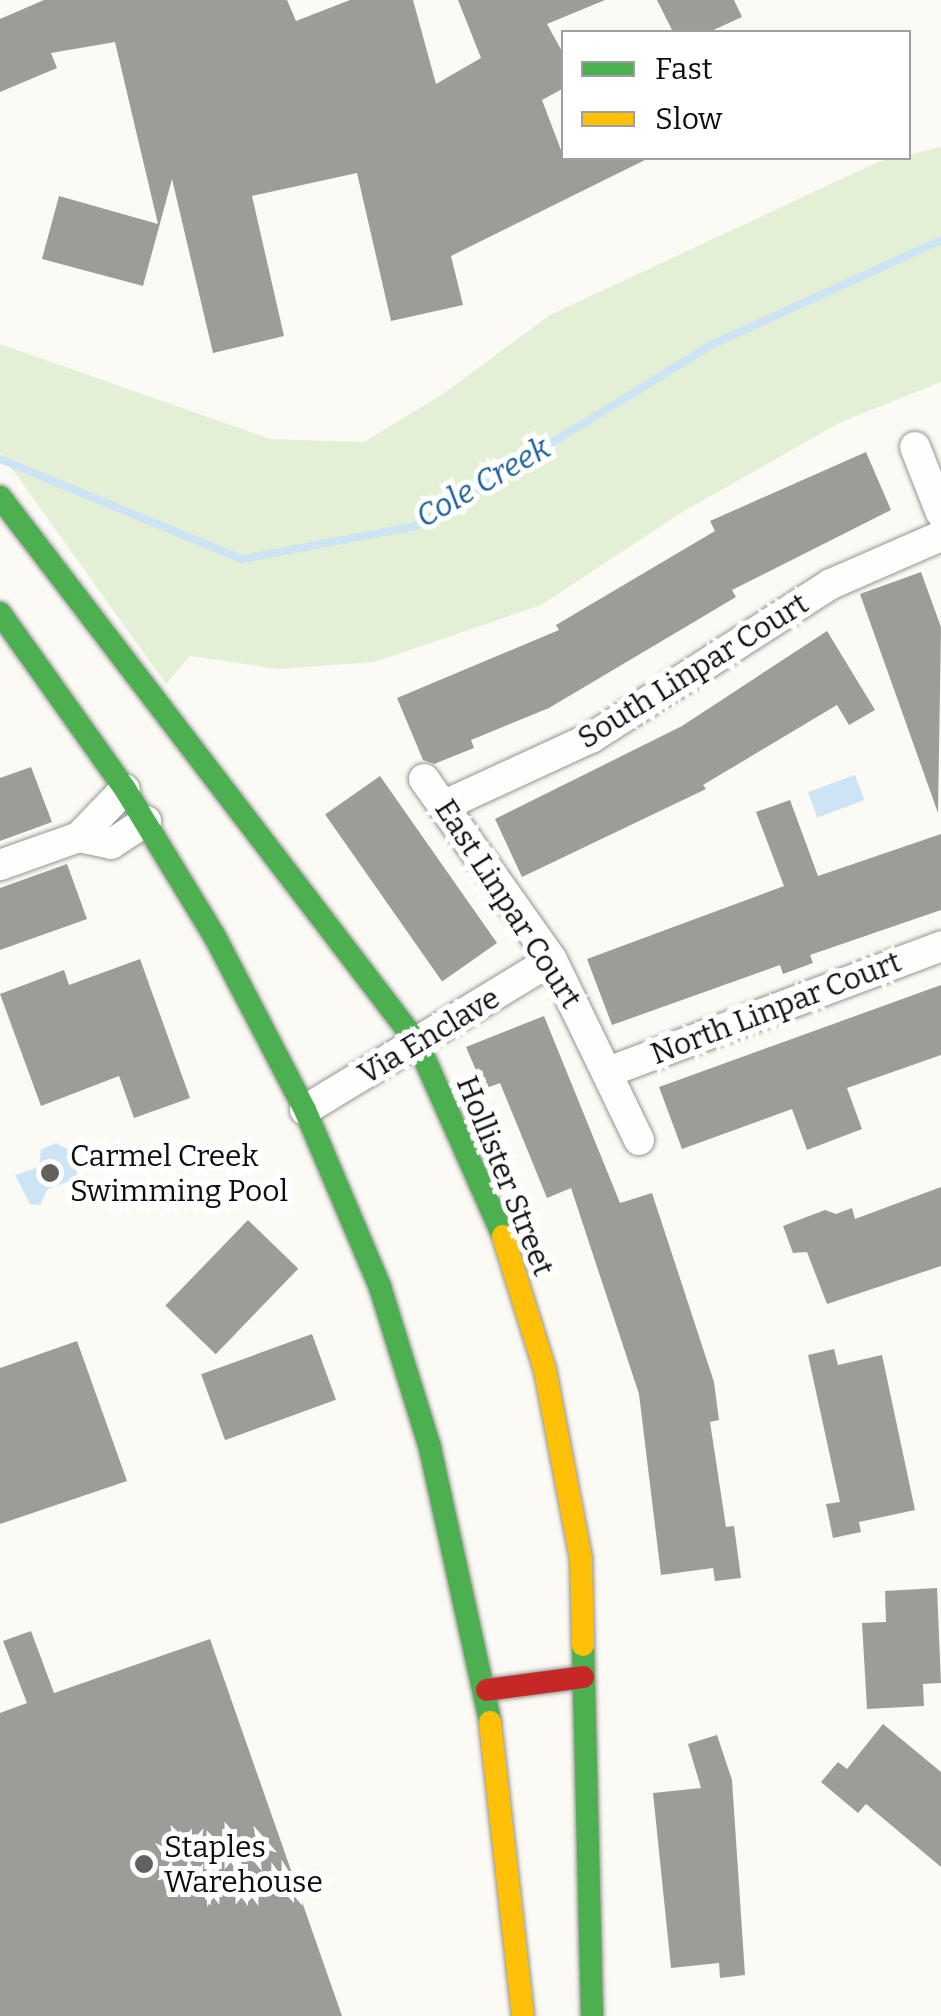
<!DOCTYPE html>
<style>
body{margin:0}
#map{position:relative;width:941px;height:2016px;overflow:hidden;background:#fbfaf4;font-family:Bitter,serif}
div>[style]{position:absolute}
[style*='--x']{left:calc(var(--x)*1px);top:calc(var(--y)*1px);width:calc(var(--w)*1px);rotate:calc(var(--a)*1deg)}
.green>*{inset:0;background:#e4f0d5}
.water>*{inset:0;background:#cce4f3;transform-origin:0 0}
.stream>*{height:8px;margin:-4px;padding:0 4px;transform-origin:4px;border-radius:4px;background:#cce4f3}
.building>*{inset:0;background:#9e9c99;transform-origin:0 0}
.roads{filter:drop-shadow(0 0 2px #959492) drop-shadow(0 0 2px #959492)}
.street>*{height:30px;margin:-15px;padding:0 15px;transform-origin:15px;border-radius:15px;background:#fefefd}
.fast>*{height:22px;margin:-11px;padding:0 11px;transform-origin:11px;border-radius:11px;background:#4caf50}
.slow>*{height:22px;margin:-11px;padding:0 11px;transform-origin:11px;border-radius:11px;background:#ffc107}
.jam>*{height:22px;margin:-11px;padding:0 11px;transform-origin:11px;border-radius:11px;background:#c62828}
.dots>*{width:28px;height:28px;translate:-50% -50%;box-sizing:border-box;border:5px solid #fff;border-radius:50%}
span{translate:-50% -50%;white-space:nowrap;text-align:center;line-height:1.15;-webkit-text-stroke:10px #fff;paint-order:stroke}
.street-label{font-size:30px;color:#0e0e0e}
.poi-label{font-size:30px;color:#0e0e0e}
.left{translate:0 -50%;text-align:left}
.water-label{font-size:32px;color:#1e6099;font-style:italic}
.legend{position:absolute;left:561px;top:30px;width:350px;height:130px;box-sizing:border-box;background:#fff;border:2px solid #9f9f9f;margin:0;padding:12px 18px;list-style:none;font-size:30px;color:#0e0e0e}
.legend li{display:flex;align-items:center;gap:20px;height:50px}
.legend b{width:50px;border:2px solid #9f9f9f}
</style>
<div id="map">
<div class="green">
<div style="clip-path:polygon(941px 147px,941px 382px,841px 422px,684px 511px,541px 605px,375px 662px,278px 669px,190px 656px,166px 684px,0 452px,0 344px,270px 439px,364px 442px,443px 394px,550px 315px,878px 162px)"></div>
</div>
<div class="water">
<div style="left:855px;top:775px;width:27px;height:50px;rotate:70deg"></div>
<div style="clip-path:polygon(56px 1143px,71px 1151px,81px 1177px,48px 1189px,40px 1205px,30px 1204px,15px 1175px,39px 1167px,41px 1150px)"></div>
</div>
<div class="stream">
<div style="--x:0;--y:459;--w:262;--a:22.5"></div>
<div style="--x:242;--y:559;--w:177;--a:-10.7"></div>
<div style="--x:416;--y:526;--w:346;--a:-31.5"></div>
<div style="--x:711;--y:345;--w:253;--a:-24.5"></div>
</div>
<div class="building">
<div style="clip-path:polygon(44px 0,287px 0,296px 21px,350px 0,413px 0,436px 84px,481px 58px,458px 0,605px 0,547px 24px,564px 55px,564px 88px,542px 100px,564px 158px,649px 158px,451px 256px,463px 305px,391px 321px,357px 173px,252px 196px,284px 336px,213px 353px,172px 179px,143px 286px,42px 259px,59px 196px,158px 224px,115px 42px,51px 53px,57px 68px,0 92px,0 19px)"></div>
<div style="clip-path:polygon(657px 0,734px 0,742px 17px,709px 32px,673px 32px)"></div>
<div style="clip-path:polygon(866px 452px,891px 510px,732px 590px,736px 597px,549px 708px,471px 740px,474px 748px,434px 764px,423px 760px,397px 698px,559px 630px,556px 625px,715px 531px,710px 521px)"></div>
<div style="clip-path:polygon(921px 572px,941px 627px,938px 813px,860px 594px)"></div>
<div style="clip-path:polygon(827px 631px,875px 710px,849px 725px,837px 705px,703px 785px,706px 789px,522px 877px,495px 819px,682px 726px)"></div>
<div style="clip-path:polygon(31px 767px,52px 822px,0 841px,0 778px)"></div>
<div style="left:380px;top:776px;width:204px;height:67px;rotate:55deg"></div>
<div style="clip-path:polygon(790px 800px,818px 876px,941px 834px,941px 910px,810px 955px,813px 963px,783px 974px,780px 965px,612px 1025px,587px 959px,784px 886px,756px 812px)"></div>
<div style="clip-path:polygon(67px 864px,87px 919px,0 950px,0 888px)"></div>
<div style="clip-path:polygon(140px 959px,190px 1098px,134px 1118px,119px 1076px,41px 1106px,0 994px,64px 970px,69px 985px)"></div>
<div style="clip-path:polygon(941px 985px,941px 1055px,847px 1088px,862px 1129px,807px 1150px,792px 1109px,682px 1149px,659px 1087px)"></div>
<div style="clip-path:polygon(544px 1016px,620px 1203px,652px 1193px,714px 1382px,719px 1420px,710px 1422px,726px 1527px,734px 1526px,741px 1578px,715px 1581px,713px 1568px,661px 1575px,639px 1394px,571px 1188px,547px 1198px,500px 1083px,484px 1089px,466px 1047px)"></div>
<div style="clip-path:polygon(941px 1187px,941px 1266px,827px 1304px,807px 1252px,793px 1253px,783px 1226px,825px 1210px,836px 1214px,852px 1208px,855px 1219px)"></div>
<div style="left:248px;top:1220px;width:70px;height:119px;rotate:44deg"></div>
<div style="left:312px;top:1334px;width:70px;height:118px;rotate:70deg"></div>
<div style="clip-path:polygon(77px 1341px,127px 1481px,0 1524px,0 1368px)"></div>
<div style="clip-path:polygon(834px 1349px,838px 1365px,882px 1355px,915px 1510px,859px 1522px,861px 1532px,833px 1538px,826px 1504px,840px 1502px,808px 1355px)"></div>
<div style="clip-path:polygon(937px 1588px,941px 1683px,923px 1684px,924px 1706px,867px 1709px,862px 1623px,886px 1622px,885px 1591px)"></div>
<div style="clip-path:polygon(31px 1631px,54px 1693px,210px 1639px,342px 2016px,0 2016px,0 1713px,27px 1703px,3px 1641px)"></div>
<div style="clip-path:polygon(883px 1724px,941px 1772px,941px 1867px,866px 1804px,858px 1813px,821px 1782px,838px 1762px,847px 1769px)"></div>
<div style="clip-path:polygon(717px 1735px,732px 1780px,745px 1975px,720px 1978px,719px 1963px,671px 1968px,653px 1793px,701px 1788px,688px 1744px)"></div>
</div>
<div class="roads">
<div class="street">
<div style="--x:915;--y:447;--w:71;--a:68.5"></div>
<div style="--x:424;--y:779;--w:222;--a:54.7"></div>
<div style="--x:552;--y:960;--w:200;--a:64.2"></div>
<div style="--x:445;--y:805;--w:161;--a:-24.7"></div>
<div style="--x:591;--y:738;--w:285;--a:-32.7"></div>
<div style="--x:831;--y:584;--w:120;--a:-23.6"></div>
<div style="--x:79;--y:837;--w:66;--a:-46.2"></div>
<div style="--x:0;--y:865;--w:84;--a:-19.5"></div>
<div style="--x:79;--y:837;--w:33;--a:12"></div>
<div style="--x:111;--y:844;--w:42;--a:-33.3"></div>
<div style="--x:611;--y:1071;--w:353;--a:-20.7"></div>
<div style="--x:305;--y:1110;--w:289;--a:-31.3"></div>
</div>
<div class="fast">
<div style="--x:0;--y:497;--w:688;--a:52.61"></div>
<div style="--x:418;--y:1044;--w:210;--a:66.1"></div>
<div style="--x:0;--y:613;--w:216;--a:54.6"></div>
<div style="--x:125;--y:789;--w:173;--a:58.7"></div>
<div style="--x:215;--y:937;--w:195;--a:62.5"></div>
<div style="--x:305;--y:1110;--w:192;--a:67"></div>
<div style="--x:380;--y:1287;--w:169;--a:72.7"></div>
<div style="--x:430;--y:1448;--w:280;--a:77.6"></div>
<div style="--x:583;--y:1645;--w:371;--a:88.6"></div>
</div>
<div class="slow">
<div style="--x:503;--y:1236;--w:140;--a:72.6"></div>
<div style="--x:545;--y:1370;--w:191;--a:79.2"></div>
<div style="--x:581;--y:1558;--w:87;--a:88.7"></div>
<div style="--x:490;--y:1722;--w:296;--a:83.6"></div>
</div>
<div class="jam">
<div style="--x:487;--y:1690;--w:97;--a:-7.7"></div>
</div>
</div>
<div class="dots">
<div style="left:50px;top:1173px;background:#61615e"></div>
<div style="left:144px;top:1864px;background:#61615e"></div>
</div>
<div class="street-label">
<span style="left:693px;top:671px;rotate:-32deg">South Linpar Court</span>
<span style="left:508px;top:904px;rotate:57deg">East Linpar Court</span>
<span style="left:776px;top:1008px;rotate:-21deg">North Linpar Court</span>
<span style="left:429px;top:1036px;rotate:-31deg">Via Enclave</span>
<span style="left:505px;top:1176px;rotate:68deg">Hollister Street</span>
</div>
<div class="poi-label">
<span class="left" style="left:70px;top:1173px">Carmel Creek<br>Swimming Pool</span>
<span class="left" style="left:164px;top:1864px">Staples<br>Warehouse</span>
</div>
<div class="water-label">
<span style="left:483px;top:482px;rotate:-30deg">Cole Creek</span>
</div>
<ul class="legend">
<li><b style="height:12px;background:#4caf50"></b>Fast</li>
<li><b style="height:12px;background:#ffc107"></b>Slow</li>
</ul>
</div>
